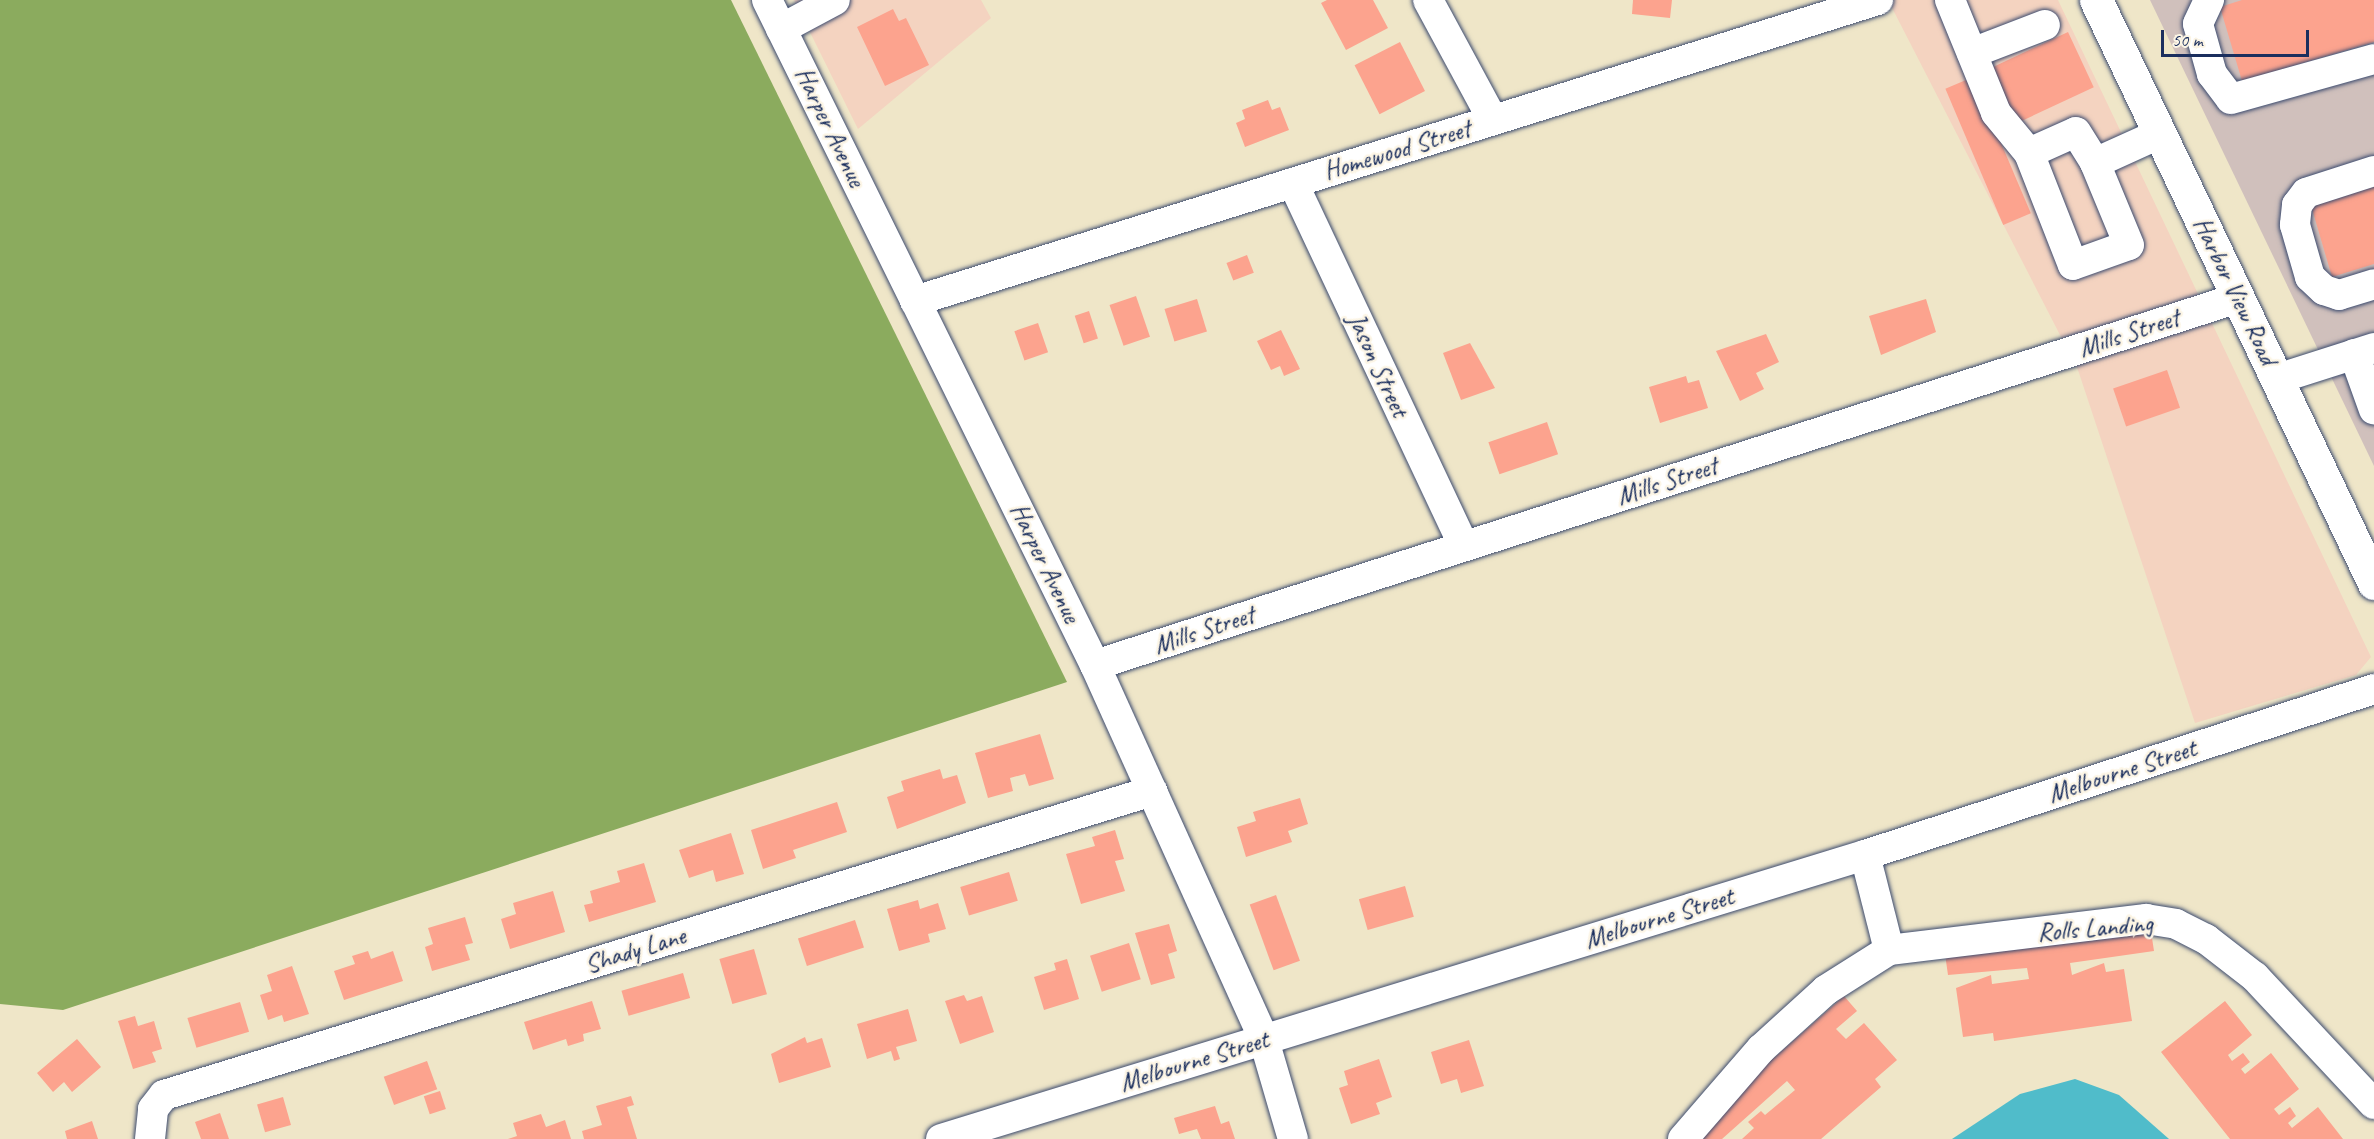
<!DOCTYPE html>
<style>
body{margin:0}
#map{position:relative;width:2374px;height:1139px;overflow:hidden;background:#efe6c8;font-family:Caveat,sans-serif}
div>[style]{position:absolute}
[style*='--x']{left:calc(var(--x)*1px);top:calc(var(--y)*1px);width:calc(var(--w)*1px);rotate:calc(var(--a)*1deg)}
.built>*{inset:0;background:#f4d3c0}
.industrial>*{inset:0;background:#d0c0bc}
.forest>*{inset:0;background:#8bab5e}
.water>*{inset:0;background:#50bcca}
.building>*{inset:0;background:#fca38e;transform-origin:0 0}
.roads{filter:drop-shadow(0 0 2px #3b4a6e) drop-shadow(0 0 2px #3b4a6e)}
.minor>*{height:30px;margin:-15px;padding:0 15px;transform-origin:15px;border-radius:15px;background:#fff}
.major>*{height:33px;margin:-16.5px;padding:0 16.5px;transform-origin:16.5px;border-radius:16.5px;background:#fff}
span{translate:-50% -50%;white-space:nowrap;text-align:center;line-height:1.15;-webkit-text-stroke:5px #fcf5e5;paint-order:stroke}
.street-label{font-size:26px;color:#1b2f5e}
.scale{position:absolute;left:2161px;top:30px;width:148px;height:27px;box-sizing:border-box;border:3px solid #1b2f5e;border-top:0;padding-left:8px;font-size:18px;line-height:21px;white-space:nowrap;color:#1b2f5e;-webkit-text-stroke:4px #fcf5e5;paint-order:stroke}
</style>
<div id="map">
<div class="built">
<div style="clip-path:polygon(794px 0,981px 0,991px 18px,858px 129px)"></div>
<div style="clip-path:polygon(1888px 0,2058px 0,2371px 657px,2356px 675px,2195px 723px,2078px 370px)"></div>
</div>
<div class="industrial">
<div style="clip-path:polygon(2150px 0,2374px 0,2374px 466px)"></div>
</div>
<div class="forest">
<div style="clip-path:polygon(0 0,731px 0,1067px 682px,63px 1010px,0 1004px)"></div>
</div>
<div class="water">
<div style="clip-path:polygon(2075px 1079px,2119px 1095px,2169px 1139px,1952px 1139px,2020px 1094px)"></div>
</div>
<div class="building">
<div style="clip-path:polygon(1327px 0,1373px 0,1388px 28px,1346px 50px,1321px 3px)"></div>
<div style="clip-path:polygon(1633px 0,1672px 0,1670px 18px,1632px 14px)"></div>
<div style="clip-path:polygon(2242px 0,2374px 0,2374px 42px,2242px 81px,2220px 7px)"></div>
<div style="clip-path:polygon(893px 9px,899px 21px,906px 18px,929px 65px,885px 86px,857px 27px)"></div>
<div style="left:2068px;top:32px;width:61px;height:85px;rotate:65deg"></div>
<div style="left:1400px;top:42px;width:55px;height:51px;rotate:63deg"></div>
<div style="left:1973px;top:77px;width:148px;height:30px;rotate:67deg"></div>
<div style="clip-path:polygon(1268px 100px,1272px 110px,1280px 107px,1289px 130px,1245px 147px,1236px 123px,1245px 119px,1242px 110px)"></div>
<div style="clip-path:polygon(2374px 183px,2374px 264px,2332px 277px,2310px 202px)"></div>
<div style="left:1247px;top:255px;width:19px;height:22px;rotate:69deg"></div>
<div style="left:1136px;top:296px;width:43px;height:28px;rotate:71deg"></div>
<div style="left:1197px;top:299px;width:34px;height:34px;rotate:73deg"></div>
<div style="clip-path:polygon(1926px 299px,1936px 332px,1881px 355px,1869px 316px)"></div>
<div style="left:1089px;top:311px;width:29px;height:15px;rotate:72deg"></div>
<div style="left:1038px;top:323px;width:31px;height:25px;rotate:71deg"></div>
<div style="clip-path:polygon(1281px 330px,1300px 369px,1284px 376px,1280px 366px,1271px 370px,1257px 341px)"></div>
<div style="clip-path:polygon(1766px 334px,1779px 362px,1756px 373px,1764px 389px,1740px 401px,1716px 351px)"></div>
<div style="clip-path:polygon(1470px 343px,1495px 388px,1461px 400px,1443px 353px)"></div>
<div style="left:2167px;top:370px;width:40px;height:57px;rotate:71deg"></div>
<div style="clip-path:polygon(1686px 376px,1688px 383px,1699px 380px,1708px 408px,1660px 423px,1649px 387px)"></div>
<div style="left:1547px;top:422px;width:34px;height:62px;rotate:71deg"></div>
<div style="clip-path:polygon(1040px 734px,1054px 779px,1029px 786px,1025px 774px,1010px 778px,1013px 791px,988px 798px,975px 753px)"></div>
<div style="clip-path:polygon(940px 769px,943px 779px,957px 775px,966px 803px,897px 829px,887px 797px,904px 791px,901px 781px)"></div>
<div style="clip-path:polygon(1300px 798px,1308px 824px,1288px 831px,1292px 842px,1246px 857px,1237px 827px,1256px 821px,1253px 812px)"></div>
<div style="clip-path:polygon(837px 802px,847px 832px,793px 850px,796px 858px,763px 869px,751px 830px)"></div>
<div style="clip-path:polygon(1115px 830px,1124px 859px,1115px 861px,1125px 891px,1081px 904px,1066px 854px,1095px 846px,1092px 837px)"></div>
<div style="clip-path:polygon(731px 833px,744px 874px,716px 882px,713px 870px,689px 878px,679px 850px)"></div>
<div style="clip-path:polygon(644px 863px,656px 902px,589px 922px,584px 905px,593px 903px,590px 891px,620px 882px,617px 871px)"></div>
<div style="left:1009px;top:872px;width:30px;height:51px;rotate:73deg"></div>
<div style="left:1405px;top:886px;width:32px;height:48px;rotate:74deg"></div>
<div style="clip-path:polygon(553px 891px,565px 932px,510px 949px,501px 919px,516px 914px,513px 903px)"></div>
<div style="left:1276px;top:895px;width:70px;height:28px;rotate:70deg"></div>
<div style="clip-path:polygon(918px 900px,920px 909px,938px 903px,946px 929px,928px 934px,930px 942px,899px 951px,887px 909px)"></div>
<div style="clip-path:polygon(465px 917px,473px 943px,465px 945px,470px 960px,432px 971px,425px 947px,433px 944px,428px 928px)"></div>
<div style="left:855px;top:920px;width:29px;height:60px;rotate:72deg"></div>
<div style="clip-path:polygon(1169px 924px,1177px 951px,1168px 954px,1175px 978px,1151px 985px,1135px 933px)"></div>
<div style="clip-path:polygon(2150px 925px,2154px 951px,2070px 963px,2072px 975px,2104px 963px,2106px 972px,2124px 969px,2132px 1021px,1994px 1041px,1993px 1033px,1963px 1037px,1956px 988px,1991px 975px,1992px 984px,2029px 979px,2027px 968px,1948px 975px,1945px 954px)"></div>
<div style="left:1129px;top:943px;width:38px;height:41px;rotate:72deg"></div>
<div style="left:754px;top:949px;width:47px;height:36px;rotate:74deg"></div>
<div style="clip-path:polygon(368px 951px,371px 959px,393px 951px,403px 981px,344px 1000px,334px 971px,355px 964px,352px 956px)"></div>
<div style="clip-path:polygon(1067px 959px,1079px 999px,1044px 1010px,1034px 977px,1056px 970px,1054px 963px)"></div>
<div style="clip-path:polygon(292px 966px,309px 1014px,284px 1022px,282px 1015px,268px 1020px,260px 995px,272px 991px,267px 975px)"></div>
<div style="left:683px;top:973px;width:26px;height:64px;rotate:74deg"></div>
<div style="clip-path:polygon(964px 995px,967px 1001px,982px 996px,994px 1032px,960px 1044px,945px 1001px)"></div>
<div style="clip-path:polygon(1844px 996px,1857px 1011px,1836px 1029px,1846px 1039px,1864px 1023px,1897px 1060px,1875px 1079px,1881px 1087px,1821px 1139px,1742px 1139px,1754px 1128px,1748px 1122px,1761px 1111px,1765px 1115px,1795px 1090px,1787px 1081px,1722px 1139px,1697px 1139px,1691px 1131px)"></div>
<div style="clip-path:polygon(592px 1001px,601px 1029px,583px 1034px,584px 1041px,568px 1046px,566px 1039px,533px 1050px,524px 1022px)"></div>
<div style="clip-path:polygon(2225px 1001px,2252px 1035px,2228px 1055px,2232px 1061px,2243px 1053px,2250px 1062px,2241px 1069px,2245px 1074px,2271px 1053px,2299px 1089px,2274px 1109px,2279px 1115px,2290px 1107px,2296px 1116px,2288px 1123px,2292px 1128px,2318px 1107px,2343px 1139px,2230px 1139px,2161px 1052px)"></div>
<div style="left:240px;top:1002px;width:31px;height:55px;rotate:73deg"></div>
<div style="clip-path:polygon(908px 1009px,917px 1041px,896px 1047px,900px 1059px,894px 1061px,891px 1051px,867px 1059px,857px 1024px)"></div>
<div style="clip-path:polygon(135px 1016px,138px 1026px,154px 1021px,162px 1049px,152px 1052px,156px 1062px,133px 1069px,118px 1021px)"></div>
<div style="clip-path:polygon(805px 1037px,807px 1043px,822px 1038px,831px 1067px,779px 1083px,771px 1054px)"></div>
<div style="clip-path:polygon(77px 1039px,101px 1067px,72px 1092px,64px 1082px,53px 1092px,37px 1073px)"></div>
<div style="clip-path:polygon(1469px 1040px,1484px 1086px,1461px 1093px,1457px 1079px,1441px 1084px,1431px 1052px)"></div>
<div style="clip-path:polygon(1379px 1059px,1392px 1097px,1376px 1103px,1380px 1114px,1351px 1124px,1339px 1088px,1348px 1085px,1344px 1071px)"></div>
<div style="left:427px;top:1061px;width:30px;height:46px;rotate:70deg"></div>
<div style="left:440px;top:1091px;width:19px;height:17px;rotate:72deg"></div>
<div style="clip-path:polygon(631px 1096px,634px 1105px,627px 1107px,637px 1139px,584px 1139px,582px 1131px,602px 1125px,596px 1106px)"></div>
<div style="left:283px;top:1097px;width:29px;height:27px;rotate:74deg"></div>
<div style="clip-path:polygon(1215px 1106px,1221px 1124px,1229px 1121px,1235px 1139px,1201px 1139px,1197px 1129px,1179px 1134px,1174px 1118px)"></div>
<div style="clip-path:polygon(220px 1113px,229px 1139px,201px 1139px,195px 1122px)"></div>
<div style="clip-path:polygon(541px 1114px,546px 1127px,565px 1120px,571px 1139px,508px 1139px,517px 1136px,513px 1123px)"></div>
<div style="clip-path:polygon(92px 1121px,98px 1139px,67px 1139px,65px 1131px)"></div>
</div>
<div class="roads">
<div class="minor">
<div style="--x:767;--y:0;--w:741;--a:63.75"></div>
<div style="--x:1095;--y:665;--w:411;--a:65.7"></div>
<div style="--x:1264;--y:1040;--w:103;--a:73.7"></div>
<div style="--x:1428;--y:0;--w:136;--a:61.6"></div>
<div style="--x:1950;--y:0;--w:122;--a:67.8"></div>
<div style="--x:1996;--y:113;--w:52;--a:50.5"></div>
<div style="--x:2029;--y:153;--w:51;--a:-24.1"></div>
<div style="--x:2076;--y:132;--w:36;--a:58"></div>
<div style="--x:2095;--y:163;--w:70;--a:-24.4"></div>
<div style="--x:2209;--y:0;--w:26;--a:115"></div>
<div style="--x:2198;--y:24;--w:52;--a:74.4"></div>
<div style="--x:2212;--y:74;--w:31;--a:53"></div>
<div style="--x:2231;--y:99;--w:148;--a:-15.6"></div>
<div style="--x:781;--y:29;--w:61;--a:-28.2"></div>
<div style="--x:1972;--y:53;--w:78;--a:-21"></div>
<div style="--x:2029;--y:153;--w:120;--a:68.6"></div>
<div style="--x:2073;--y:265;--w:59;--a:-19.7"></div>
<div style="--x:2129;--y:245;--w:89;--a:-112.5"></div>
<div style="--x:2374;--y:171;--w:71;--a:162.1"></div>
<div style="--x:2306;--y:193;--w:15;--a:127"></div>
<div style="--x:2297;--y:205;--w:20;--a:96"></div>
<div style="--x:2295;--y:225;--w:54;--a:73.9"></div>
<div style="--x:2310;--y:277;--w:19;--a:43"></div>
<div style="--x:2324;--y:290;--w:16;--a:18"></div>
<div style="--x:2339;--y:295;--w:37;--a:-17"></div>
<div style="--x:1293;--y:183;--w:401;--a:64.8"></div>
<div style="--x:915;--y:301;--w:1009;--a:-17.36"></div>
<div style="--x:2354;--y:354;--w:59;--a:70.3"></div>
<div style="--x:2277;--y:379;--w:102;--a:-17.7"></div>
<div style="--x:1095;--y:665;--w:1200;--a:-17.8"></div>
<div style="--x:1865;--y:855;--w:98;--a:75.8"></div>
<div style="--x:150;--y:1139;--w:30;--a:-84"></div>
<div style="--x:153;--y:1109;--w:18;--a:-52"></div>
<div style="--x:164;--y:1095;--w:1034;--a:-17.1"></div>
<div style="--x:941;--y:1139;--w:967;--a:-17.09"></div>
<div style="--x:1865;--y:855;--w:535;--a:-18.06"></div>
<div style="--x:1683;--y:1139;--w:119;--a:-49.1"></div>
<div style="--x:1761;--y:1049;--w:88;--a:-42.2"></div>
<div style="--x:1826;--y:990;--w:75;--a:-32.4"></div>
<div style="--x:1889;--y:950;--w:259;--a:-6.9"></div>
<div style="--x:2146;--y:919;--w:30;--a:9"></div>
<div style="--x:2176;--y:924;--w:34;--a:27"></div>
<div style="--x:2206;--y:939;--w:62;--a:37.8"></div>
<div style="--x:2255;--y:977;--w:174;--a:46.9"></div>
</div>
<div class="major">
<div style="--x:2096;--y:0;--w:646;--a:64.51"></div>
</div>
</div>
<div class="street-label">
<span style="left:830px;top:127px;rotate:64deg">Harper Avenue</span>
<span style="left:1397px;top:150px;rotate:-17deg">Homewood Street</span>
<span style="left:2235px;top:291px;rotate:64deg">Harbor View Road</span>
<span style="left:2129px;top:333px;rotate:-18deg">Mills Street</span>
<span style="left:1378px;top:365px;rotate:65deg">Jason Street</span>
<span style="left:1667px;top:481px;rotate:-18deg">Mills Street</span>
<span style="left:1045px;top:563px;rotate:64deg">Harper Avenue</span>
<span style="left:1204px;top:630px;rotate:-18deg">Mills Street</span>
<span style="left:2122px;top:771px;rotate:-18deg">Melbourne Street</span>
<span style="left:1659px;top:918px;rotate:-17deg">Melbourne Street</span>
<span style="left:2095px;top:928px;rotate:-5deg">Rolls Landing</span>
<span style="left:635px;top:950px;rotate:-17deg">Shady Lane</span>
<span style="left:1194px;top:1061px;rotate:-17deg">Melbourne Street</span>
</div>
<div class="scale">50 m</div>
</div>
